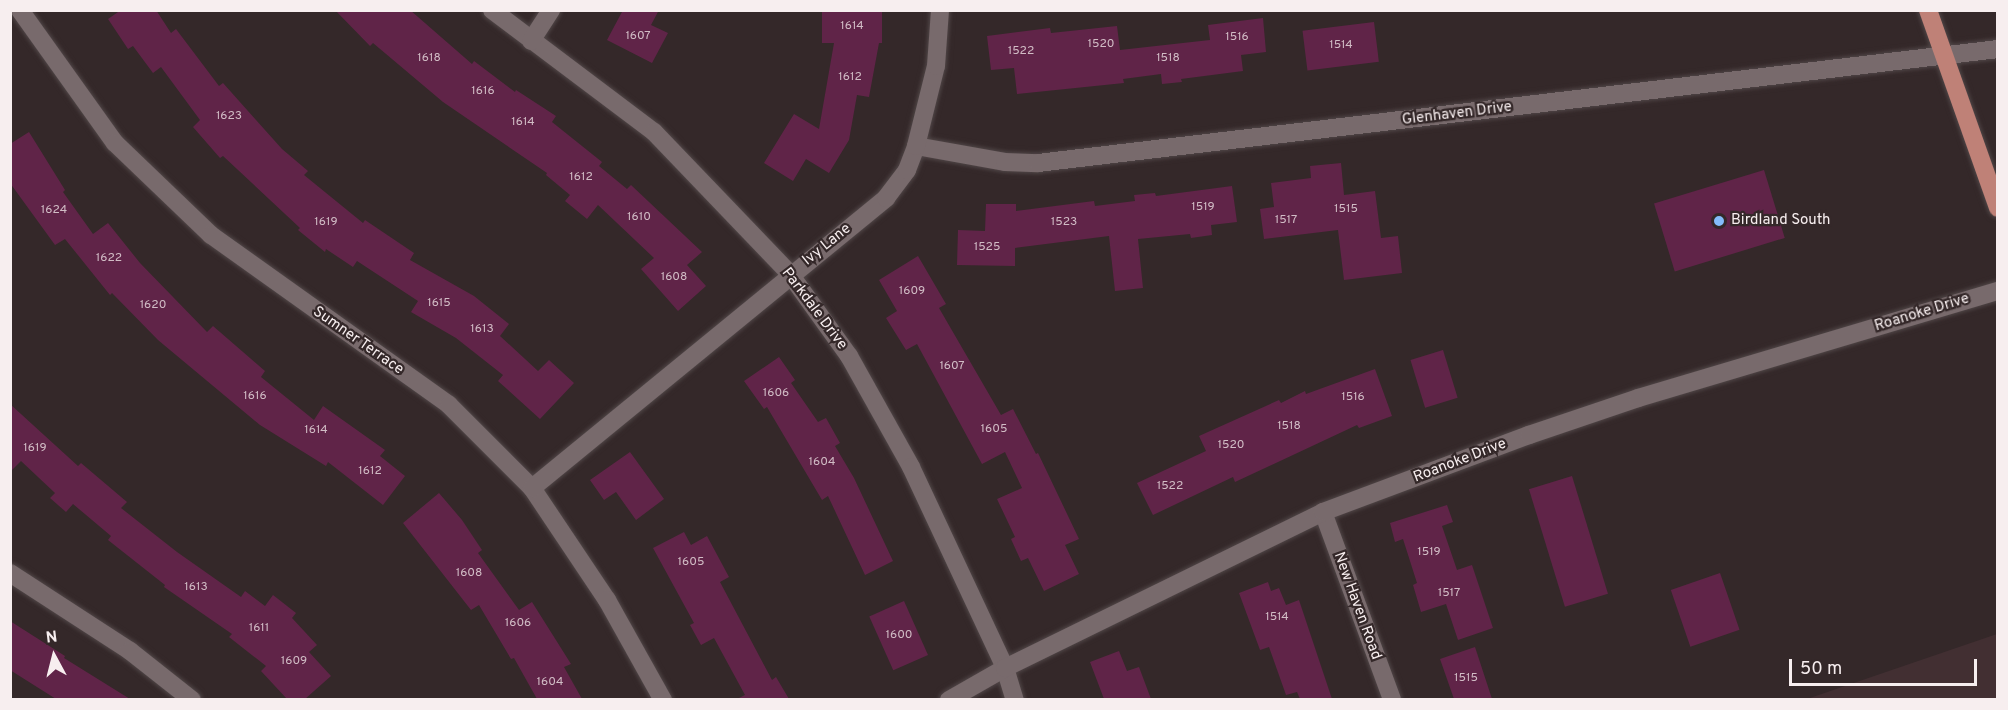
<!DOCTYPE html>
<style>
body{margin:0}
#map{position:relative;width:2008px;height:710px;overflow:hidden;background:#342829;font-family:Overpass,sans-serif}
div>[style]{position:absolute}
[style*='--x']{left:calc(var(--x)*1px);top:calc(var(--y)*1px);width:calc(var(--w)*1px);rotate:calc(var(--a)*1deg)}
.built>*{inset:0;background:#422f32}
.building>*{inset:0;background:#602448;transform-origin:0 0}
.roads{filter:drop-shadow(0 0 2px #504647) drop-shadow(0 0 2px #504647)}
.minor>*{height:18px;margin:-9px;padding:0 9px;transform-origin:9px;border-radius:9px;background:#786a6c}
.major>*{height:18px;margin:-9px;padding:0 9px;transform-origin:9px;border-radius:9px;background:#bf8177}
.dots>*{width:16px;height:16px;translate:-50% -50%;box-sizing:border-box;border:3px solid #342829;border-radius:50%}
span{translate:-50% -50%;white-space:nowrap;text-align:center;line-height:1.15;-webkit-text-stroke:4.5px #342829;paint-order:stroke}
.number-label{font-size:12px;color:#d1bcc5}
.number-label span{-webkit-text-stroke-width:0}
.street-label{font-size:15px;color:#f7eeef}
.poi-label{font-size:15px;color:#f7eeef}
.left{translate:0 -50%;text-align:left}
.frame{position:absolute;inset:0;border:12px solid #f7eeef;pointer-events:none}
.north{position:absolute;left:24px;top:626px;width:60px;height:60px;-webkit-text-stroke:4px #342829;paint-order:stroke;rotate:353deg;font-size:16px;font-weight:700;line-height:24px;text-align:center;color:#f7eeef}
.north::after{content:'';display:block;margin:auto;width:21px;height:27px;background:#f7eeef;clip-path:polygon(50% 0,100% 100%,50% 72%,0 100%)}
.scale{position:absolute;left:1789px;top:659px;width:188px;height:27px;box-sizing:border-box;border:3px solid #f7eeef;border-top:0;padding-left:8px;font-size:18px;line-height:21px;white-space:nowrap;color:#f7eeef;-webkit-text-stroke:4px #342829;paint-order:stroke}
</style>
<div id="map">
<div class="built">
<div style="clip-path:polygon(1997px 634px,1997px 699px,1807px 699px)"></div>
</div>
<div class="building">
<div style="clip-path:polygon(121px 10px,156px 10px,171px 33px,176px 29px,219px 86px,223px 83px,282px 149px,308px 171px,304px 175px,363px 223px,365px 220px,414px 253px,410px 260px,474px 296px,509px 324px,500px 336px,538px 371px,549px 360px,574px 383px,540px 419px,498px 381px,503px 375px,456px 338px,411px 312px,418px 301px,357px 261px,353px 267px,326px 249px,325px 252px,298px 230px,300px 228px,223px 156px,220px 158px,193px 127px,200px 120px,161px 67px,153px 73px,133px 46px,128px 49px,108px 19px)"></div>
<div style="clip-path:polygon(335px 10px,410px 10px,472px 64px,474px 61px,515px 92px,516px 90px,556px 116px,552px 122px,602px 162px,599px 166px,627px 189px,631px 185px,702px 252px,687px 265px,706px 286px,678px 311px,641px 269px,654px 258px,598px 205px,587px 219px,565px 201px,570px 195px,546px 175px,547px 173px,443px 102px,373px 43px,370px 46px)"></div>
<div style="clip-path:polygon(623px 10px,659px 10px,651px 25px,668px 33px,652px 63px,607px 40px)"></div>
<div style="clip-path:polygon(822px 10px,882px 10px,882px 43px,879px 43px,869px 97px,857px 95px,849px 140px,829px 173px,806px 159px,793px 181px,764px 163px,794px 114px,819px 129px,834px 43px,822px 43px)"></div>
<div style="clip-path:polygon(1263px 18px,1266px 52px,1241px 55px,1243px 71px,1181px 79px,1182px 82px,1162px 84px,1161px 74px,1123px 79px,1124px 83px,1017px 94px,1014px 68px,991px 70px,987px 36px,1050px 28px,1051px 33px,1117px 26px,1120px 50px,1210px 40px,1208px 25px)"></div>
<div style="left:1374px;top:22px;width:40px;height:72px;rotate:83deg"></div>
<div style="clip-path:polygon(29px 132px,65px 190px,63px 192px,93px 234px,108px 223px,140px 263px,207px 332px,213px 326px,265px 371px,261px 377px,314px 420px,323px 406px,385px 450px,380px 456px,405px 476px,383px 505px,328px 462px,326px 466px,260px 425px,158px 340px,112px 293px,110px 295px,65px 239px,55px 245px,10px 183px,10px 144px)"></div>
<div style="clip-path:polygon(1341px 163px,1344px 195px,1375px 191px,1381px 238px,1398px 236px,1402px 273px,1344px 280px,1338px 230px,1264px 239px,1260px 209px,1274px 207px,1271px 183px,1311px 178px,1310px 166px)"></div>
<div style="left:1764px;top:170px;width:71px;height:115px;rotate:73deg"></div>
<div style="clip-path:polygon(1232px 186px,1237px 222px,1211px 225px,1212px 235px,1191px 238px,1190px 234px,1138px 239px,1143px 288px,1115px 291px,1109px 236px,1015px 248px,1015px 266px,957px 265px,958px 230px,985px 231px,986px 204px,1016px 204px,1016px 211px,1094px 201px,1095px 206px,1135px 201px,1134px 195px,1155px 193px,1156px 196px)"></div>
<div style="clip-path:polygon(918px 256px,946px 304px,939px 308px,1001px 415px,1013px 409px,1036px 454px,1038px 453px,1079px 539px,1065px 545px,1079px 574px,1044px 591px,1028px 558px,1021px 561px,1011px 539px,1015px 537px,997px 499px,1022px 488px,1005px 452px,982px 464px,917px 344px,906px 350px,886px 318px,897px 311px,879px 280px)"></div>
<div style="left:1443px;top:350px;width:50px;height:34px;rotate:73deg"></div>
<div style="clip-path:polygon(779px 357px,795px 380px,791px 383px,818px 422px,826px 418px,840px 443px,835px 446px,854px 478px,893px 561px,865px 575px,828px 496px,822px 500px,767px 407px,764px 409px,744px 381px)"></div>
<div style="clip-path:polygon(1375px 369px,1392px 416px,1359px 428px,1357px 425px,1235px 482px,1233px 477px,1153px 515px,1137px 483px,1206px 451px,1199px 436px,1279px 400px,1281px 403px,1305px 391px,1306px 394px)"></div>
<div style="clip-path:polygon(10px 404px,78px 466px,81px 463px,127px 502px,121px 508px,177px 552px,241px 597px,245px 591px,265px 606px,273px 595px,296px 613px,292px 618px,317px 645px,309px 652px,331px 676px,305px 699px,287px 699px,261px 671px,266px 666px,229px 637px,232px 634px,164px 587px,165px 585px,108px 540px,111px 536px,73px 504px,66px 512px,50px 498px,55px 493px,21px 461px,10px 472px)"></div>
<div style="clip-path:polygon(630px 452px,664px 499px,636px 520px,616px 492px,604px 500px,590px 480px)"></div>
<div style="left:1572px;top:476px;width:123px;height:45px;rotate:73deg"></div>
<div style="clip-path:polygon(439px 493px,462px 520px,482px 550px,478px 553px,519px 610px,532px 602px,571px 664px,564px 667px,582px 699px,537px 699px,514px 658px,511px 659px,479px 605px,471px 610px,403px 523px)"></div>
<div style="clip-path:polygon(1447px 505px,1453px 522px,1442px 526px,1457px 570px,1472px 565px,1493px 628px,1458px 640px,1446px 604px,1421px 612px,1413px 585px,1417px 583px,1403px 539px,1395px 542px,1390px 523px)"></div>
<div style="clip-path:polygon(684px 532px,691px 545px,707px 536px,729px 577px,720px 582px,772px 680px,776px 677px,789px 699px,737px 699px,745px 695px,714px 638px,701px 645px,690px 625px,694px 623px,653px 548px)"></div>
<div style="left:1720px;top:573px;width:60px;height:52px;rotate:71deg"></div>
<div style="clip-path:polygon(1268px 582px,1271px 591px,1279px 588px,1286px 605px,1299px 600px,1332px 699px,1300px 699px,1297px 692px,1286px 695px,1269px 647px,1260px 650px,1239px 593px)"></div>
<div style="left:904px;top:601px;width:59px;height:38px;rotate:66deg"></div>
<div style="clip-path:polygon(10px 621px,65px 656px,64px 658px,130px 699px,56px 699px,10px 670px)"></div>
<div style="clip-path:polygon(1475px 647px,1492px 699px,1454px 699px,1440px 659px)"></div>
<div style="clip-path:polygon(1119px 651px,1127px 671px,1139px 667px,1151px 699px,1104px 699px,1090px 662px)"></div>
</div>
<div class="roads">
<div class="minor">
<div style="--x:20;--y:10;--w:163;--a:54.5"></div>
<div style="--x:115;--y:143;--w:133;--a:43.8"></div>
<div style="--x:211;--y:235;--w:292;--a:35.5"></div>
<div style="--x:449;--y:405;--w:117;--a:45"></div>
<div style="--x:532;--y:488;--w:135;--a:56.2"></div>
<div style="--x:607;--y:600;--w:115;--a:60.8"></div>
<div style="--x:492;--y:10;--w:203;--a:37"></div>
<div style="--x:654;--y:132;--w:197;--a:46.2"></div>
<div style="--x:790;--y:274;--w:101;--a:54.3"></div>
<div style="--x:849;--y:356;--w:127;--a:60.8"></div>
<div style="--x:911;--y:467;--w:222;--a:64.9"></div>
<div style="--x:1005;--y:668;--w:34;--a:73"></div>
<div style="--x:531;--y:41;--w:37;--a:-57"></div>
<div style="--x:916;--y:146;--w:90;--a:10.2"></div>
<div style="--x:1005;--y:162;--w:33;--a:2"></div>
<div style="--x:1038;--y:163;--w:967;--a:-6.77"></div>
<div style="--x:532;--y:488;--w:458;--a:-39.3"></div>
<div style="--x:886;--y:198;--w:35;--a:-53"></div>
<div style="--x:907;--y:170;--w:26;--a:-69"></div>
<div style="--x:916;--y:146;--w:82;--a:-76"></div>
<div style="--x:936;--y:66;--w:56;--a:-85.9"></div>
<div style="--x:1323;--y:512;--w:200;--a:69.8"></div>
<div style="--x:10;--y:573;--w:143;--a:33"></div>
<div style="--x:130;--y:651;--w:79;--a:38.3"></div>
<div style="--x:949;--y:700;--w:64;--a:-29.7"></div>
<div style="--x:1005;--y:668;--w:354;--a:-26.1"></div>
<div style="--x:1323;--y:512;--w:220;--a:-20.5"></div>
<div style="--x:1529;--y:435;--w:115;--a:-18.7"></div>
<div style="--x:1638;--y:398;--w:376;--a:-16.6"></div>
</div>
<div class="major">
<div style="--x:1928;--y:10;--w:210;--a:70.5"></div>
</div>
</div>
<div class="dots">
<div style="left:1719px;top:221px;background:#84bcfb"></div>
</div>
<div class="number-label">
<span style="left:852px;top:27px">1614</span>
<span style="left:638px;top:37px">1607</span>
<span style="left:1237px;top:38px">1516</span>
<span style="left:1101px;top:45px">1520</span>
<span style="left:1341px;top:46px">1514</span>
<span style="left:1021px;top:52px">1522</span>
<span style="left:429px;top:59px">1618</span>
<span style="left:1168px;top:59px">1518</span>
<span style="left:850px;top:78px">1612</span>
<span style="left:483px;top:92px">1616</span>
<span style="left:229px;top:117px">1623</span>
<span style="left:523px;top:123px">1614</span>
<span style="left:581px;top:178px">1612</span>
<span style="left:1203px;top:208px">1519</span>
<span style="left:1346px;top:210px">1515</span>
<span style="left:54px;top:211px">1624</span>
<span style="left:639px;top:218px">1610</span>
<span style="left:1286px;top:221px">1517</span>
<span style="left:326px;top:223px">1619</span>
<span style="left:1064px;top:223px">1523</span>
<span style="left:987px;top:248px">1525</span>
<span style="left:109px;top:259px">1622</span>
<span style="left:674px;top:278px">1608</span>
<span style="left:912px;top:292px">1609</span>
<span style="left:439px;top:304px">1615</span>
<span style="left:153px;top:306px">1620</span>
<span style="left:482px;top:330px">1613</span>
<span style="left:952px;top:367px">1607</span>
<span style="left:776px;top:394px">1606</span>
<span style="left:255px;top:397px">1616</span>
<span style="left:1353px;top:398px">1516</span>
<span style="left:1289px;top:427px">1518</span>
<span style="left:994px;top:430px">1605</span>
<span style="left:316px;top:431px">1614</span>
<span style="left:1231px;top:446px">1520</span>
<span style="left:35px;top:449px">1619</span>
<span style="left:822px;top:463px">1604</span>
<span style="left:370px;top:472px">1612</span>
<span style="left:1170px;top:487px">1522</span>
<span style="left:1429px;top:553px">1519</span>
<span style="left:691px;top:563px">1605</span>
<span style="left:469px;top:574px">1608</span>
<span style="left:196px;top:588px">1613</span>
<span style="left:1449px;top:594px">1517</span>
<span style="left:1277px;top:618px">1514</span>
<span style="left:518px;top:624px">1606</span>
<span style="left:259px;top:629px">1611</span>
<span style="left:899px;top:636px">1600</span>
<span style="left:294px;top:662px">1609</span>
<span style="left:1466px;top:679px">1515</span>
<span style="left:550px;top:683px">1604</span>
</div>
<div class="street-label">
<span style="left:1457px;top:114px;rotate:-7deg">Glenhaven Drive</span>
<span style="left:827px;top:245px;rotate:-39deg">Ivy Lane</span>
<span style="left:814px;top:309px;rotate:53deg">Parkdale Drive</span>
<span style="left:1922px;top:313px;rotate:-17deg">Roanoke Drive</span>
<span style="left:358px;top:341px;rotate:35deg">Sumner Terrace</span>
<span style="left:1460px;top:461px;rotate:-21deg">Roanoke Drive</span>
<span style="left:1357px;top:606px;rotate:70deg">New Haven Road</span>
</div>
<div class="poi-label">
<span class="left" style="left:1731px;top:221px">Birdland South</span>
</div>
<div class="frame"></div>
<div class="north">N</div>
<div class="scale">50 m</div>
</div>
